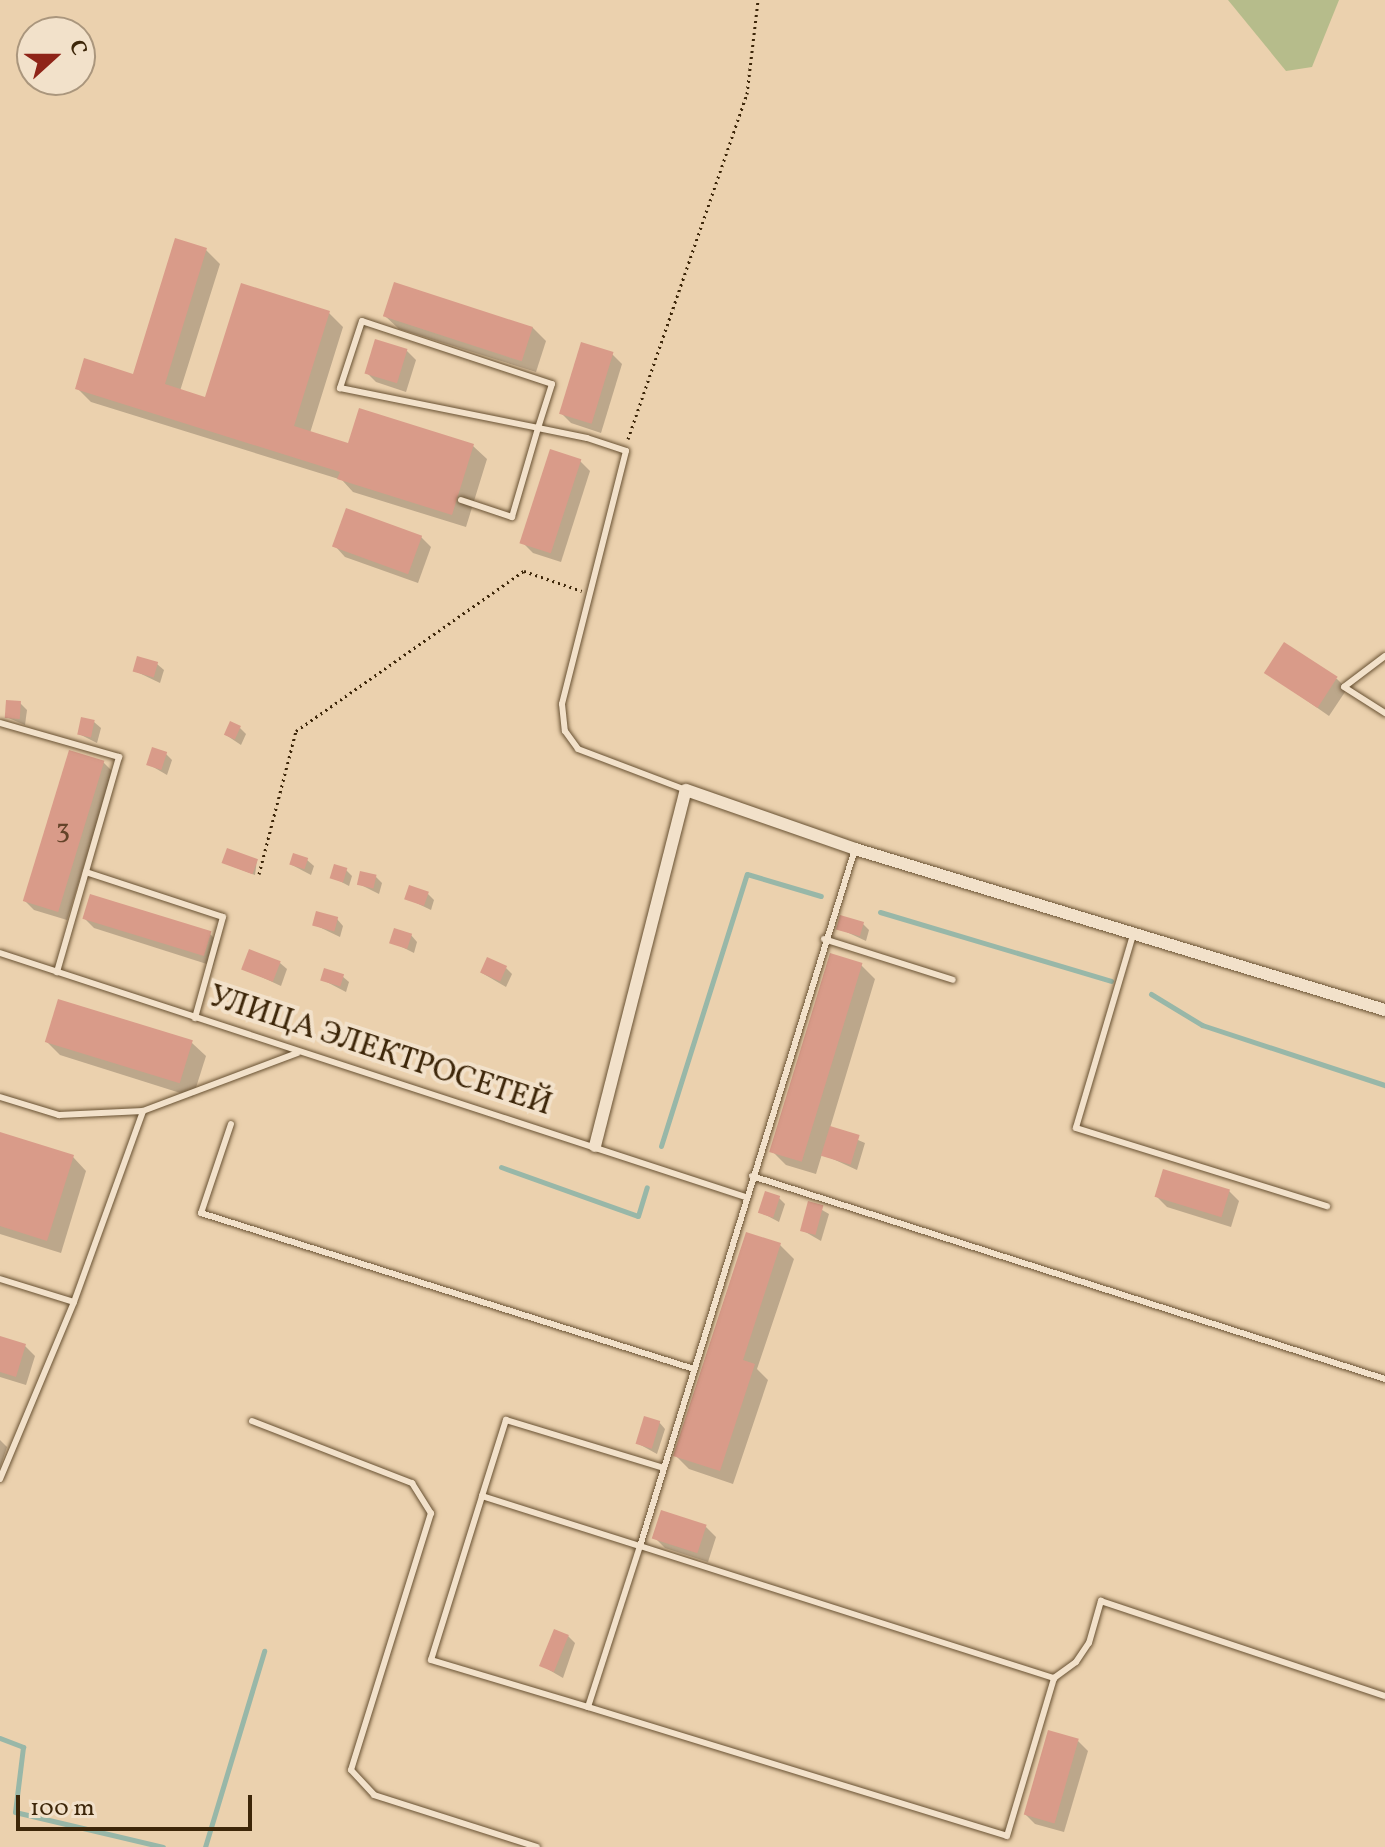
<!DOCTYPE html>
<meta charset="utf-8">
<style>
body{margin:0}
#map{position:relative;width:1385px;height:1847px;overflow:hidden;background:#ebd1ae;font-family:Vollkorn,serif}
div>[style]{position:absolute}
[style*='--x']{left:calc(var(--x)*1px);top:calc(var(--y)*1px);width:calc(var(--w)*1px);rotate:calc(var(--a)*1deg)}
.green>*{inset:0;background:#b6bc8b}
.shadow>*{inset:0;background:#0003}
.stream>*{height:5px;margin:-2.5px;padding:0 2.5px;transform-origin:2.5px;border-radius:2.5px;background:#98b7a8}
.building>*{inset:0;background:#d99b89;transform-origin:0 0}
.path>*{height:3px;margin-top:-1.5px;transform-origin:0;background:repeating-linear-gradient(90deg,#3d2609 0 2px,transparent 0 6px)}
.roads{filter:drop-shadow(0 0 2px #685132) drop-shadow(0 0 2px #685132)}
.lane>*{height:6px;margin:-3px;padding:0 3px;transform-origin:3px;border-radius:3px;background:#f2e1ca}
.street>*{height:12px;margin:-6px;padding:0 6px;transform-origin:6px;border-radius:6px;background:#f2e1ca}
span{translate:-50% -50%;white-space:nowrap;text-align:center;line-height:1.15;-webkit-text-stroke:8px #f2e1ca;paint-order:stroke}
.number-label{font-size:28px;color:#644329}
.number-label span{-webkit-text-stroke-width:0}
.street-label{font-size:32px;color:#3d2609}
.north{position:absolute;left:16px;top:16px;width:80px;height:80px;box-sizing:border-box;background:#f2e1ca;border:2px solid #aa967d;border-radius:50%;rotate:69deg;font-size:22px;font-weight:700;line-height:32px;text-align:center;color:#3d2609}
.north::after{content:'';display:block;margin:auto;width:28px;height:36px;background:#8f2418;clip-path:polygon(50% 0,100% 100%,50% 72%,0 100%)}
.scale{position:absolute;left:16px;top:1795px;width:236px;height:36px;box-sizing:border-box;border:4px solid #3d2609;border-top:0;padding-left:10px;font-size:24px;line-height:28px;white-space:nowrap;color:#3d2609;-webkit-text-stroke:6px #f2e1ca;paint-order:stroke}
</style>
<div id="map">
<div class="green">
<div style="clip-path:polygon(1228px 0,1339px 0,1312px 67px,1286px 71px)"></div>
</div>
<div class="shadow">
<div style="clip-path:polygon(176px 241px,206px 250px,220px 264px,180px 391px,207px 400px,329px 313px,343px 327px,310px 433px,350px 445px,473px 446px,487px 459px,466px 527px,353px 492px,342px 480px,91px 402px,77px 388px,134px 376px)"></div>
<div style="clip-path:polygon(385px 316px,532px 327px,546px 341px,536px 372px,399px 329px)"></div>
<div style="clip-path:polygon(406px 350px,416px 360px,406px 392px,376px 382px,366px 372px)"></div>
<div style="clip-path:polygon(612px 354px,622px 364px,601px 433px,571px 423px,561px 413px)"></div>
<div style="clip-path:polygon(580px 461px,590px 471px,561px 562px,533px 553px,523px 543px)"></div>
<div style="clip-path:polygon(421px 537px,431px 547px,418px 583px,345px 557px,335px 546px)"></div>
<div style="clip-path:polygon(157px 664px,164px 670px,160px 683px,135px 671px)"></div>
<div style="clip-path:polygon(1267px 673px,1337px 679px,1347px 689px,1329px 716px)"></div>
<div style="clip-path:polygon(20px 703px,27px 710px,25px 725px,6px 717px)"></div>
<div style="clip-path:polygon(94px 722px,101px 728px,97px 743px,79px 734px)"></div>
<div style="clip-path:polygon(240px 728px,246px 734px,241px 745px,226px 735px)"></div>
<div style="clip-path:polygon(166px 754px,172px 760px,167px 775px,148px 764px)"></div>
<div style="clip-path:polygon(103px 762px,113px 772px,67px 920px,34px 910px,24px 900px)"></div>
<div style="clip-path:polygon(257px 860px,255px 875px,224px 863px)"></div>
<div style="clip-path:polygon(307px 860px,314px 866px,311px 875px,292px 865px)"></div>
<div style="clip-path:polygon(346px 870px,352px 876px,349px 886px,332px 877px)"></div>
<div style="clip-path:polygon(376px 877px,382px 883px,379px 894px,359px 884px)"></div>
<div style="clip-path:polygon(428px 894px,434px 900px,431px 910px,406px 898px)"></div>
<div style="clip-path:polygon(84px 918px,210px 934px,220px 944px,213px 966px,94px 928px)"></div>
<div style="clip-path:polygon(337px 919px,343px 926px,340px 937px,315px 925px)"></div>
<div style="clip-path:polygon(863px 924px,869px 930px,866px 941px,838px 928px)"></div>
<div style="clip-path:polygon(411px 935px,417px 942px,414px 953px,392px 942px)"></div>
<div style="clip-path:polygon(280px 963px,287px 969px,281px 986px,244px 969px)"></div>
<div style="clip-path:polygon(861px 965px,875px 979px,830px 1128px,865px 1143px,857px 1170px,822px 1154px,816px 1174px,786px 1165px,773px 1152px)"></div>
<div style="clip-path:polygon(506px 968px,512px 974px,506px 987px,482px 973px)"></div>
<div style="clip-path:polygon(342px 976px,349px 982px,346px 992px,323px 980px)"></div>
<div style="clip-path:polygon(47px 1042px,192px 1043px,206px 1056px,193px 1097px,60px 1055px)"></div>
<div style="clip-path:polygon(0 1134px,73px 1157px,86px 1171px,61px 1253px,0 1234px)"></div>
<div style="clip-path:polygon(1229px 1191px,1239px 1201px,1231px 1227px,1167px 1207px,1157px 1197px)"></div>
<div style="clip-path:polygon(778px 1197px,785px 1204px,779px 1222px,760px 1212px)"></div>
<div style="clip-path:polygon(810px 1203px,829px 1214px,821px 1241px,802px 1230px)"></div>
<div style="clip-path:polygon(780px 1245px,794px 1259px,757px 1369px,768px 1380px,733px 1484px,689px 1469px,675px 1455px)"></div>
<div style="clip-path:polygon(0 1338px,25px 1346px,35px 1356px,26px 1385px,0 1377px)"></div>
<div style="clip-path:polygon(659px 1422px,665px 1429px,657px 1454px,637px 1443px)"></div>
<div style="clip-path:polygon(0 1440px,7px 1447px,0 1468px)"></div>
<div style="clip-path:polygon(706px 1527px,716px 1537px,708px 1562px,665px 1548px,655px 1538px)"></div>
<div style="clip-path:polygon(568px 1636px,575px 1643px,563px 1678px,544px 1667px)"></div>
<div style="clip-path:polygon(1078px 1741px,1088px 1751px,1064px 1832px,1035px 1824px,1025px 1814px)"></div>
</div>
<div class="stream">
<div style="--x:880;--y:912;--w:241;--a:16.6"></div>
<div style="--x:1151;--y:994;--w:60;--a:31.3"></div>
<div style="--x:1202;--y:1025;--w:193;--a:18.2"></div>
<div style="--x:661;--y:1146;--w:285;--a:-72.5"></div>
<div style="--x:747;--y:874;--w:77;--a:16.6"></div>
<div style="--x:501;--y:1167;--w:145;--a:19.7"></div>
<div style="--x:638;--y:1216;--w:30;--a:-73"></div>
<div style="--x:0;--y:1738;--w:25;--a:21"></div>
<div style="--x:23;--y:1747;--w:65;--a:97"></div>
<div style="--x:15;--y:1812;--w:152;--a:13.3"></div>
<div style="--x:205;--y:1847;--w:205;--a:-73.2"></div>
</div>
<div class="building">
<div style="clip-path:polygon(175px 238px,207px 248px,165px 384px,205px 397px,241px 283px,330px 311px,294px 426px,348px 443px,359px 408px,474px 444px,452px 515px,337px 479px,340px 472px,75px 389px,84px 358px,133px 374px)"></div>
<div style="left:394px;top:282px;width:146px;height:36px;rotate:18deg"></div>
<div style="left:375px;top:339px;width:34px;height:36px;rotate:17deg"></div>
<div style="left:581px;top:342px;width:34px;height:75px;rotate:17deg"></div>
<div style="left:550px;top:449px;width:33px;height:99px;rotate:18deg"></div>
<div style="left:346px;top:508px;width:81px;height:41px;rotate:20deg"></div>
<div style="left:1284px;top:642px;width:64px;height:37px;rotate:33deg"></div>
<div style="left:137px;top:656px;width:22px;height:16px;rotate:16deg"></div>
<div style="left:6px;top:700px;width:15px;height:18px;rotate:4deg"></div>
<div style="left:81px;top:717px;width:14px;height:18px;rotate:12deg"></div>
<div style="left:230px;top:721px;width:12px;height:15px;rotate:24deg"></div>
<div style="left:152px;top:747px;width:16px;height:19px;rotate:18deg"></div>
<div style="left:69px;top:750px;width:37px;height:158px;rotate:17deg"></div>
<div style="left:227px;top:848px;width:33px;height:16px;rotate:20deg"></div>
<div style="left:293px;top:853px;width:16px;height:12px;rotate:18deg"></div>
<div style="left:334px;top:864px;width:14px;height:15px;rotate:17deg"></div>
<div style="left:360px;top:871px;width:17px;height:14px;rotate:13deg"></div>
<div style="left:409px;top:885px;width:21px;height:15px;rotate:19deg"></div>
<div style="left:90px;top:894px;width:127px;height:26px;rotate:17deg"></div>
<div style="left:316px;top:911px;width:23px;height:15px;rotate:15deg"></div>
<div style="left:840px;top:915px;width:25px;height:15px;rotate:16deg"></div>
<div style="left:394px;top:928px;width:19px;height:16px;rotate:18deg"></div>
<div style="left:249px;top:949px;width:34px;height:22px;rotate:21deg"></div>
<div style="left:830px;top:953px;width:34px;height:208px;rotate:17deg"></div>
<div style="left:487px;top:957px;width:22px;height:17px;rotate:24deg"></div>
<div style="left:324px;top:968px;width:21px;height:13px;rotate:17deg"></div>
<div style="left:58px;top:999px;width:141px;height:45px;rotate:17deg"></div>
<div style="left:830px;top:1126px;width:31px;height:31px;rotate:17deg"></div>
<div style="clip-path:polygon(0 1132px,74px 1155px,47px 1241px,0 1226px)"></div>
<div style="left:1163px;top:1169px;width:70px;height:29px;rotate:17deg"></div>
<div style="left:765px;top:1191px;width:16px;height:23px;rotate:18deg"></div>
<div style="left:808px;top:1201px;width:16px;height:31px;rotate:15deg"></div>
<div style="clip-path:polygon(746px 1232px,781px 1243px,743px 1360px,755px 1364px,720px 1471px,673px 1456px)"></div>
<div style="clip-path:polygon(0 1336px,26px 1344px,16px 1377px,0 1372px)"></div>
<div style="left:644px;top:1416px;width:17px;height:29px;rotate:17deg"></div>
<div style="left:661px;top:1510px;width:48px;height:30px;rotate:18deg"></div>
<div style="left:554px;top:1629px;width:16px;height:40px;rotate:22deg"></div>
<div style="left:1048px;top:1730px;width:32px;height:88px;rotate:16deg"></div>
</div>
<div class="path">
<div style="--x:628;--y:439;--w:365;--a:-71"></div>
<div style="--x:747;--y:94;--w:95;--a:-83.3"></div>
<div style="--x:259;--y:874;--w:148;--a:-75.5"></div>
<div style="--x:296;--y:731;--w:279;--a:-35.1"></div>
<div style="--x:524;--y:571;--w:61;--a:19"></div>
</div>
<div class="roads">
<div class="lane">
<div style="--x:461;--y:500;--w:54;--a:18.4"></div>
<div style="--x:512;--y:517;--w:93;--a:-73.7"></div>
<div style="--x:538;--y:428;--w:46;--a:-72.3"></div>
<div style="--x:552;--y:384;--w:200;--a:-161.7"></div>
<div style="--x:362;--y:321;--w:71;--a:108.2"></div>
<div style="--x:340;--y:388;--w:202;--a:11.4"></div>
<div style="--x:538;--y:428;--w:50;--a:11.5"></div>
<div style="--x:587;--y:438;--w:41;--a:18.4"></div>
<div style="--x:626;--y:451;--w:261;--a:104.2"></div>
<div style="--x:562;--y:704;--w:27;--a:84"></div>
<div style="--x:565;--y:731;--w:22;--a:54"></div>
<div style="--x:578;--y:749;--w:116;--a:20.8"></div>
<div style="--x:1385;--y:656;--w:51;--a:142.9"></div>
<div style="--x:1344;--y:687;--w:49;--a:32.4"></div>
<div style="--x:0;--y:723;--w:124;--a:15.9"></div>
<div style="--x:119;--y:757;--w:224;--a:106.1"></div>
<div style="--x:855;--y:849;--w:729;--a:107.14"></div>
<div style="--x:640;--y:1546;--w:435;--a:17.7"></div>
<div style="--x:1054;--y:1678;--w:27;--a:-36"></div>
<div style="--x:1076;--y:1662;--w:23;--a:-56"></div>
<div style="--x:1089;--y:1643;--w:44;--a:-74.1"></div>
<div style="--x:1101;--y:1601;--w:299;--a:18.5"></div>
<div style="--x:86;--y:872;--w:144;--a:18.2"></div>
<div style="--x:223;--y:917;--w:105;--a:105.5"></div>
<div style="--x:1133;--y:935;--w:201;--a:106.5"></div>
<div style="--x:1076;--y:1128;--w:263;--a:17.3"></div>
<div style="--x:824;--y:939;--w:135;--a:17.6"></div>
<div style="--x:0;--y:953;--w:784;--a:18.13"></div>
<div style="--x:0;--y:1097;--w:62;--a:17"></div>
<div style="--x:59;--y:1115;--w:84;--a:-2.7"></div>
<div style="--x:231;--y:1124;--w:94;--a:108.6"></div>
<div style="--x:201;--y:1213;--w:517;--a:17.56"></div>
<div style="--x:752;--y:1176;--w:665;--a:17.78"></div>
<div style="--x:0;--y:1279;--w:77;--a:17.3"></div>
<div style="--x:252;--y:1421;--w:172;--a:21.2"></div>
<div style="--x:412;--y:1483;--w:36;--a:58"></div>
<div style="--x:431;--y:1513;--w:269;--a:107.3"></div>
<div style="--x:351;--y:1770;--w:34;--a:47"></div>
<div style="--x:374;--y:1795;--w:171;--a:17.7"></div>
<div style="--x:0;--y:1479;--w:192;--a:-67.3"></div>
<div style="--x:74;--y:1302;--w:203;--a:-70.1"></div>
<div style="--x:143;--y:1111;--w:165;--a:-20.6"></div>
<div style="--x:482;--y:1496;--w:166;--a:17.6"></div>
<div style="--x:640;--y:1546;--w:169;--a:107.9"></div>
<div style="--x:588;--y:1707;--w:438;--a:17.1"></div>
<div style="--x:1007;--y:1836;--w:165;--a:-73.4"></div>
<div style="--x:588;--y:1707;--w:164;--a:-163.3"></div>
<div style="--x:431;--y:1660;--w:172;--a:-72.7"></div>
<div style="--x:482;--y:1496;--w:80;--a:-72.5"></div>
<div style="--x:506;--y:1420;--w:165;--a:16.9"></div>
</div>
<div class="street">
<div style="--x:595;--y:1146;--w:367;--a:-75.7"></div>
<div style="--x:686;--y:790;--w:179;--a:19.2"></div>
<div style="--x:855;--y:849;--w:554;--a:16.9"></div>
</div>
</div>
<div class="number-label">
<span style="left:63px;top:831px">3</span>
</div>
<div class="street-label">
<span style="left:380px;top:1052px;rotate:18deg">УЛИЦА ЭЛЕКТРОСЕТЕЙ</span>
</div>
<div class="north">С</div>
<div class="scale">100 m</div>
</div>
